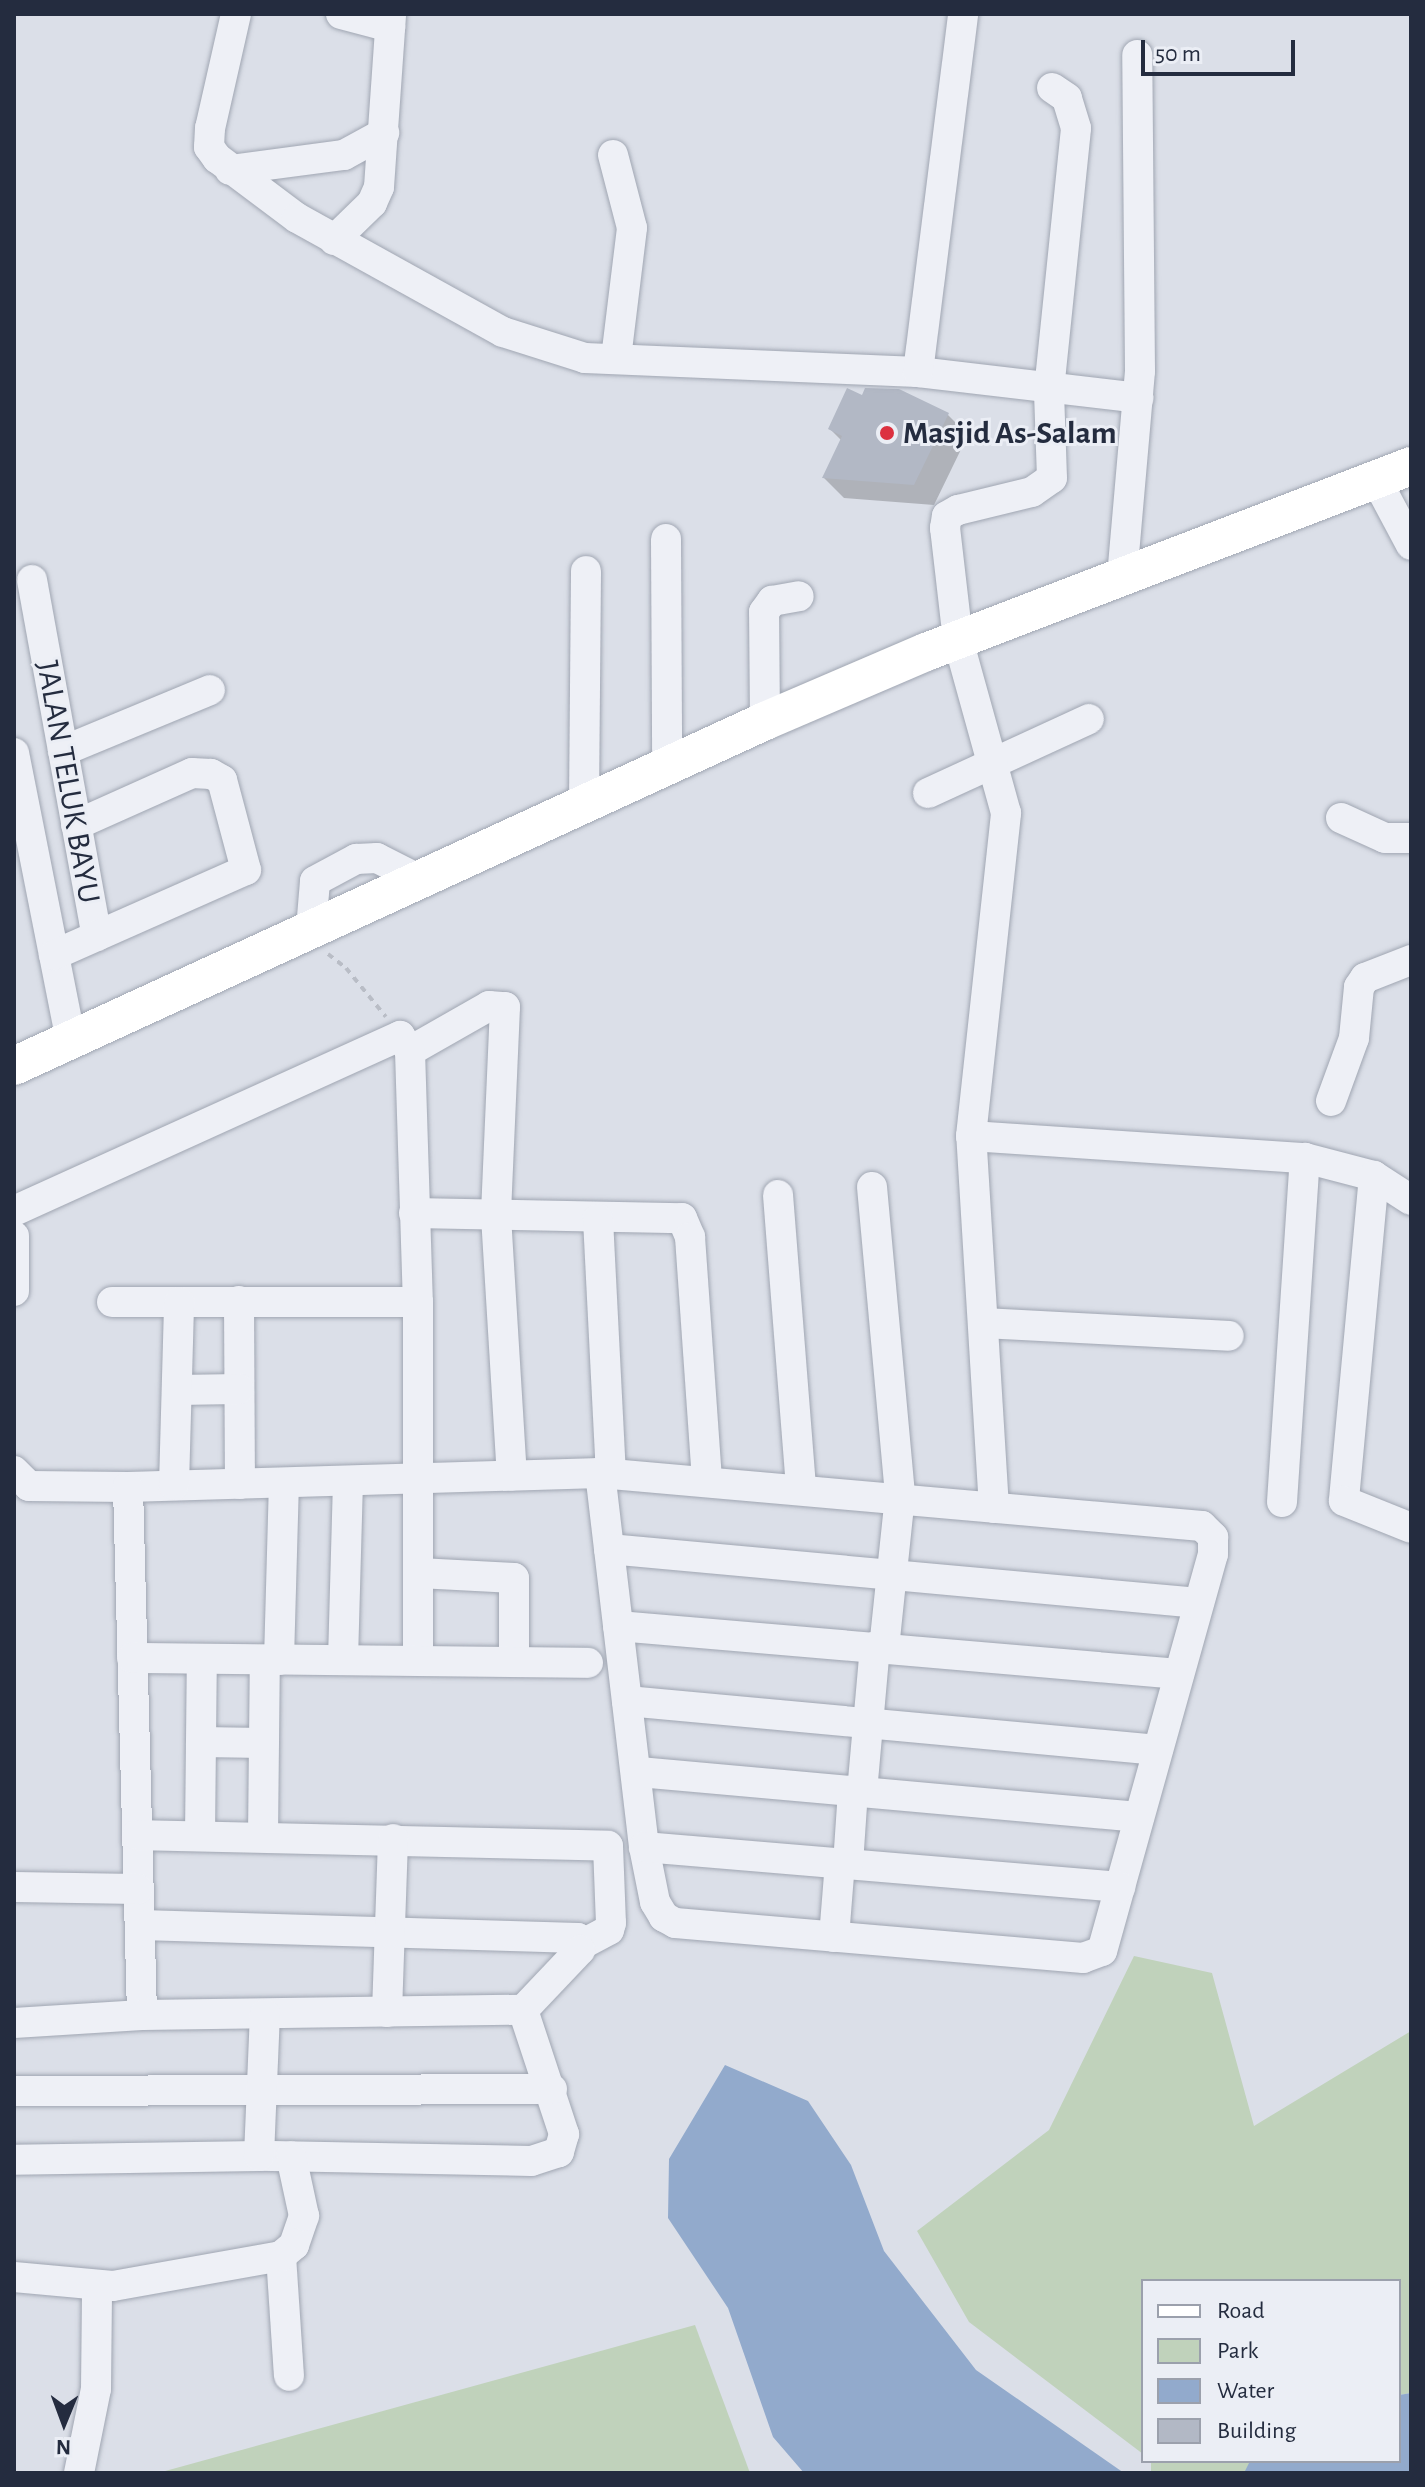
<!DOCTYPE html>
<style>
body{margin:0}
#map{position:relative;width:1425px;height:2487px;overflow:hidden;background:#dbdfe8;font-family:"Alegreya Sans",sans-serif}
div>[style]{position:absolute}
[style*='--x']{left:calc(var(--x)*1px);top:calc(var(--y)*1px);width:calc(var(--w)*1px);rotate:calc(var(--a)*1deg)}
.green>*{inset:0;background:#c0d2bb;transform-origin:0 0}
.water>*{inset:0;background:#92aacc}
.shadow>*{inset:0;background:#0003}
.building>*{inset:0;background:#b2b8c5}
.path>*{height:4px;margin-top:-2px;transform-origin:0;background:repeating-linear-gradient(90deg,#b9bdc6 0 6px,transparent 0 12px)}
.roads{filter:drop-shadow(0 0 2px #a0a6b2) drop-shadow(0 0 2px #a0a6b2)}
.minor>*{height:30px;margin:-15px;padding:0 15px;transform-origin:15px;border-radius:15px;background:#eef0f6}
.major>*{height:38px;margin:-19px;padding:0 19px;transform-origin:19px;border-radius:19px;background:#fff}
.dots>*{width:22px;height:22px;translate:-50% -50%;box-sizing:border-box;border:4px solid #ebeef5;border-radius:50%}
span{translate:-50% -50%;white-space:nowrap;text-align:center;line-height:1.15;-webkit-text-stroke:6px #ebeef5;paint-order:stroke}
.poi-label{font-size:32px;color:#242c3f;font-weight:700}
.left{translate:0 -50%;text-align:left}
.street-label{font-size:32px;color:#242c3f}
.frame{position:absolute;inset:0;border:16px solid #242c3f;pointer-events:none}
.legend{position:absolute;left:1141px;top:2279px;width:260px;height:184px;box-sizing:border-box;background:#ebeef5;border:2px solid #9ba0ac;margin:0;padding:10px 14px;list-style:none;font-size:24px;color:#242c3f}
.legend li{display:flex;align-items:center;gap:16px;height:40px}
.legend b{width:40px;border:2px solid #9ba0ac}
.north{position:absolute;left:24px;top:2383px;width:80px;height:80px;-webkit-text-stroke:6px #ebeef5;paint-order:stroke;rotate:181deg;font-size:22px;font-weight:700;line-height:32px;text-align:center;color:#242c3f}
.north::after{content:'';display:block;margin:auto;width:28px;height:36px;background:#242c3f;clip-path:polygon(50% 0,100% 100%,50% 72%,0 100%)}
.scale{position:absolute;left:1141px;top:40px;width:154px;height:36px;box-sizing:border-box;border:4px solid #242c3f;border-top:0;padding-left:10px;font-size:24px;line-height:28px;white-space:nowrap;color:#242c3f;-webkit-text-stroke:6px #ebeef5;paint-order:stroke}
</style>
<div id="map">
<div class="green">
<div style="clip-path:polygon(1134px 1956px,1212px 1973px,1254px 2126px,1411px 2031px,1411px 2393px,1399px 2395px,1399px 2281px,1143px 2281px,1143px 2454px,969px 2322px,917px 2231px,1049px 2130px)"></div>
<div style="clip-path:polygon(695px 2325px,750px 2473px,158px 2473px)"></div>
<div style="left:1151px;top:2461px;width:99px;height:13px"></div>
</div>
<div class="water">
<div style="clip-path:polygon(725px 2065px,808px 2101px,851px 2165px,884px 2251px,976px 2370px,1124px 2473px,804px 2473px,773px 2437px,728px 2308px,668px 2218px,669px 2159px)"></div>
<div style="clip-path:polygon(1411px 2393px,1411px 2471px,1244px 2473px,1250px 2461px,1399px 2461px,1399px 2395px)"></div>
</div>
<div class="shadow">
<div style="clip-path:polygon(863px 397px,948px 415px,968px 435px,934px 505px,844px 498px,824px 478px,842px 441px,830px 429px)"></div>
</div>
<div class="building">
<div style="clip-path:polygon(847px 388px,862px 395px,865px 388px,899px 389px,949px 413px,914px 485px,822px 478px,842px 436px,828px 429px)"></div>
</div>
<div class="path">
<div style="--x:328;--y:954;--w:23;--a:38"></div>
<div style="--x:346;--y:968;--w:63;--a:50.8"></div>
</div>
<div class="roads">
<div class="minor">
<div style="--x:236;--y:14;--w:117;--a:102.8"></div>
<div style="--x:210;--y:128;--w:19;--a:93"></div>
<div style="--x:209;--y:147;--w:14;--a:54"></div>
<div style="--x:217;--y:158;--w:100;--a:36.9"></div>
<div style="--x:297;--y:218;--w:235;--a:29"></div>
<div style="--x:503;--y:332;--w:86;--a:17.6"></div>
<div style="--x:585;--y:358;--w:333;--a:2.4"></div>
<div style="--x:918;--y:372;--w:222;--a:6.7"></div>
<div style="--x:341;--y:14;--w:51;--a:14.9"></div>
<div style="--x:613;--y:155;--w:75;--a:75.4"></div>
<div style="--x:632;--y:228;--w:132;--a:97"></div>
<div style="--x:230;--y:170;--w:115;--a:-7.5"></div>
<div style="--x:344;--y:155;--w:46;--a:-28.8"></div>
<div style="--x:334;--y:240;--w:53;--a:-44.2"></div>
<div style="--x:372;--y:203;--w:17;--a:-66"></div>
<div style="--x:379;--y:187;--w:173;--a:-86"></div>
<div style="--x:918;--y:372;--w:361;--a:-82.8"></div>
<div style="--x:1378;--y:483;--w:70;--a:62"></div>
<div style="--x:666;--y:539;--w:224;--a:89.7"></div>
<div style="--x:1122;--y:577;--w:207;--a:-85"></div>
<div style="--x:1140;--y:371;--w:316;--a:-90.5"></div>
<div style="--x:32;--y:580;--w:362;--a:79.7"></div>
<div style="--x:765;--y:721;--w:109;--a:-90.5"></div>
<div style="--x:764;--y:612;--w:14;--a:-54"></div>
<div style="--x:772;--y:601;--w:27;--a:-10"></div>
<div style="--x:63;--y:751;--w:159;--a:-22.5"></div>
<div style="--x:14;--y:753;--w:294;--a:78.8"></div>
<div style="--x:928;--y:793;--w:177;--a:-24.7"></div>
<div style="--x:584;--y:802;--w:231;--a:-89.5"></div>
<div style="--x:1341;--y:818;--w:48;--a:24.4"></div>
<div style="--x:1385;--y:838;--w:26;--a:0"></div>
<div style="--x:311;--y:929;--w:48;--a:-85.2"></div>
<div style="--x:315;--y:881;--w:47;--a:-28.2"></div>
<div style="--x:356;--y:859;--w:21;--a:-3"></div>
<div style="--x:377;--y:858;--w:46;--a:27.1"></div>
<div style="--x:54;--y:955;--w:210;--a:-23.9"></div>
<div style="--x:246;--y:870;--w:93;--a:-104.9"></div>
<div style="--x:222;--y:780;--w:13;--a:-151"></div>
<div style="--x:211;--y:774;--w:19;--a:-177"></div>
<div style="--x:192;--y:773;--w:127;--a:155.9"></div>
<div style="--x:410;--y:1051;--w:91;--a:-29.7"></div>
<div style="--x:489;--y:1006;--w:16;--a:4"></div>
<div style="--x:505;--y:1007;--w:209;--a:92.5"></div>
<div style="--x:496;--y:1216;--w:260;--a:86.5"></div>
<div style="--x:1331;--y:1101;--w:67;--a:-69.9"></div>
<div style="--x:1354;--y:1038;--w:51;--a:-84.4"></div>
<div style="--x:1359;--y:987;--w:11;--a:-56"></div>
<div style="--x:1365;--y:978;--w:49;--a:-21.4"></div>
<div style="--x:971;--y:1136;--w:335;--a:3.8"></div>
<div style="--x:1305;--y:1158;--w:71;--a:14.6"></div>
<div style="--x:1374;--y:1176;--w:44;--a:33"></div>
<div style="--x:1374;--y:1176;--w:326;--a:95.3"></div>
<div style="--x:1344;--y:1501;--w:72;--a:21.9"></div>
<div style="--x:872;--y:1187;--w:310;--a:84.8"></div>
<div style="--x:900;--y:1496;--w:153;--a:96"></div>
<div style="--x:778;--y:1195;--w:293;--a:85.5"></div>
<div style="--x:14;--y:1211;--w:424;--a:-24.4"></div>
<div style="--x:400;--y:1036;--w:18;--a:56"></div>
<div style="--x:410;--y:1051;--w:251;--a:88.2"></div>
<div style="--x:418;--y:1302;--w:359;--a:90"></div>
<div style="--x:414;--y:1213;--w:268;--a:1.1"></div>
<div style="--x:682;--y:1218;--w:21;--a:67"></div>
<div style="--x:690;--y:1237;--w:244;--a:86"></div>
<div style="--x:598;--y:1219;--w:255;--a:87.1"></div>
<div style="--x:14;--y:1236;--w:55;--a:90"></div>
<div style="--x:239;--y:1301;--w:183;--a:89.7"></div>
<div style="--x:112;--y:1302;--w:306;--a:0"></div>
<div style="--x:984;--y:1323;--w:245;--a:3"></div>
<div style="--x:177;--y:1390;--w:62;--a:-0.9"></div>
<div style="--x:14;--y:1471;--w:21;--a:45"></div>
<div style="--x:29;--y:1486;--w:99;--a:0.6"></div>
<div style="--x:128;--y:1487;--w:472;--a:-1.7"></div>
<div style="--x:600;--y:1473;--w:604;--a:5.03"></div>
<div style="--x:1202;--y:1526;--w:16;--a:45"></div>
<div style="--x:1213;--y:1537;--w:17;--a:90"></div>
<div style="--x:1213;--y:1554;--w:412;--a:105.6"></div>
<div style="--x:1102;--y:1951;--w:20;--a:160"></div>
<div style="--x:1083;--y:1958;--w:409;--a:-175.1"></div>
<div style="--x:675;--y:1923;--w:13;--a:-151"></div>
<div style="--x:664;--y:1917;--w:17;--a:-121"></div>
<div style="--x:655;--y:1902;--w:56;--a:-101.3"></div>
<div style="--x:644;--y:1847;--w:377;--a:-96.7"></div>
<div style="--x:174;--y:1485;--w:183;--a:-88.4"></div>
<div style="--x:128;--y:1487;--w:528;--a:88.48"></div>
<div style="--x:1282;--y:1502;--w:345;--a:-86.2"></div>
<div style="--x:994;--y:1508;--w:373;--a:-93.5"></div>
<div style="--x:971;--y:1136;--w:325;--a:-83.8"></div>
<div style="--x:1006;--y:813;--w:180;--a:-105.5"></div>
<div style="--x:958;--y:640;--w:113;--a:-96.6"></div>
<div style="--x:945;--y:528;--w:12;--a:-81"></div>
<div style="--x:947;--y:516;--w:13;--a:-29"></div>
<div style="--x:958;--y:510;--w:76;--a:-13.7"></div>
<div style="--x:1032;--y:492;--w:24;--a:-35"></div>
<div style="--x:1052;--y:478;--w:88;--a:-92"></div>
<div style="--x:1049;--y:390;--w:263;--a:-84.1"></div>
<div style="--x:1076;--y:128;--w:31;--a:-107"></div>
<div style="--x:1067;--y:98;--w:18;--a:-146"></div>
<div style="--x:609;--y:1549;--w:592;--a:5.23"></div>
<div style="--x:419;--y:1573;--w:95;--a:3"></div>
<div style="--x:514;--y:1578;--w:84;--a:90"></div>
<div style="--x:618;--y:1626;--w:563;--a:4.89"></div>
<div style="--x:132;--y:1658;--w:456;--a:0.6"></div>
<div style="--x:279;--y:1660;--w:177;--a:-88.4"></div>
<div style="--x:343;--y:1660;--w:179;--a:-88.4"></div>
<div style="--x:627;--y:1701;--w:533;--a:5.27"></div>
<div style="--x:201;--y:1742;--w:63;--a:0.9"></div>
<div style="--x:639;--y:1772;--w:502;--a:5.14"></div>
<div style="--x:862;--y:1792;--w:146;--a:-84.9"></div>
<div style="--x:137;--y:1835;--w:471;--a:1.3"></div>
<div style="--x:608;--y:1846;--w:77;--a:87.8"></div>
<div style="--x:611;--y:1923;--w:7;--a:106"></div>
<div style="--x:609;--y:1930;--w:32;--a:152"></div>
<div style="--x:200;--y:1836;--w:177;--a:-89.4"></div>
<div style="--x:263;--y:1837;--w:177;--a:-89.4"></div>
<div style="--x:644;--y:1847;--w:478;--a:4.8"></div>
<div style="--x:848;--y:1864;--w:73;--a:-86.1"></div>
<div style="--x:14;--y:1887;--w:124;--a:0.9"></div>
<div style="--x:141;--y:1925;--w:437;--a:1.7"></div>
<div style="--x:578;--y:1938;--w:12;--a:81"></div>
<div style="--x:580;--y:1950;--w:83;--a:133.5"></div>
<div style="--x:834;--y:1937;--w:74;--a:-85.4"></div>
<div style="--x:387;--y:2012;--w:173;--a:-88"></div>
<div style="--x:14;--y:2023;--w:128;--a:-3.6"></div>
<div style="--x:142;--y:2015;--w:381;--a:-0.8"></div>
<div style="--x:523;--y:2010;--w:131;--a:71.7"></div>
<div style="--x:564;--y:2134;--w:19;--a:106"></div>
<div style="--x:559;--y:2152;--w:29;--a:162"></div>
<div style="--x:531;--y:2161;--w:272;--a:-178.9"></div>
<div style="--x:259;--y:2156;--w:245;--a:179.1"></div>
<div style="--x:14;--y:2091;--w:538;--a:-0.21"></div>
<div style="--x:259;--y:2156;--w:142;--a:-87.6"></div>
<div style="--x:281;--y:2256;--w:120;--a:86.2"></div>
<div style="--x:14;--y:2277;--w:99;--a:5.2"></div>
<div style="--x:113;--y:2286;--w:171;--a:-10.1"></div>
<div style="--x:281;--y:2256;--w:17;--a:-40"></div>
<div style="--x:294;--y:2245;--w:31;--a:-71"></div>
<div style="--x:304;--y:2216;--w:61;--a:-102.2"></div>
<div style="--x:79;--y:2473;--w:86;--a:-78.6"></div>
<div style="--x:96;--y:2389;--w:104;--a:-89.4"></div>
</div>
<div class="major">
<div style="--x:14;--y:1066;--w:826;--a:-24.67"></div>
<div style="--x:765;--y:721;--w:175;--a:-23.2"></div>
<div style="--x:926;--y:652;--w:519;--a:-20.98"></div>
</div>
</div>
<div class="dots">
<div style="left:887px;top:433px;background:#dc3140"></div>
</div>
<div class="poi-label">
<span class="left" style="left:903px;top:433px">Masjid As-Salam</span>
</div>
<div class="street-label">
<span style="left:68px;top:782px;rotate:80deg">JALAN TELUK BAYU</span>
</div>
<div class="frame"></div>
<ul class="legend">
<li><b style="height:10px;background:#fff"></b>Road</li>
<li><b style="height:22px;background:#c0d2bb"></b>Park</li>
<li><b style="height:22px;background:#92aacc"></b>Water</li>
<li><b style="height:22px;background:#b2b8c5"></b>Building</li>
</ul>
<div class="north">N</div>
<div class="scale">50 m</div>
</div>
